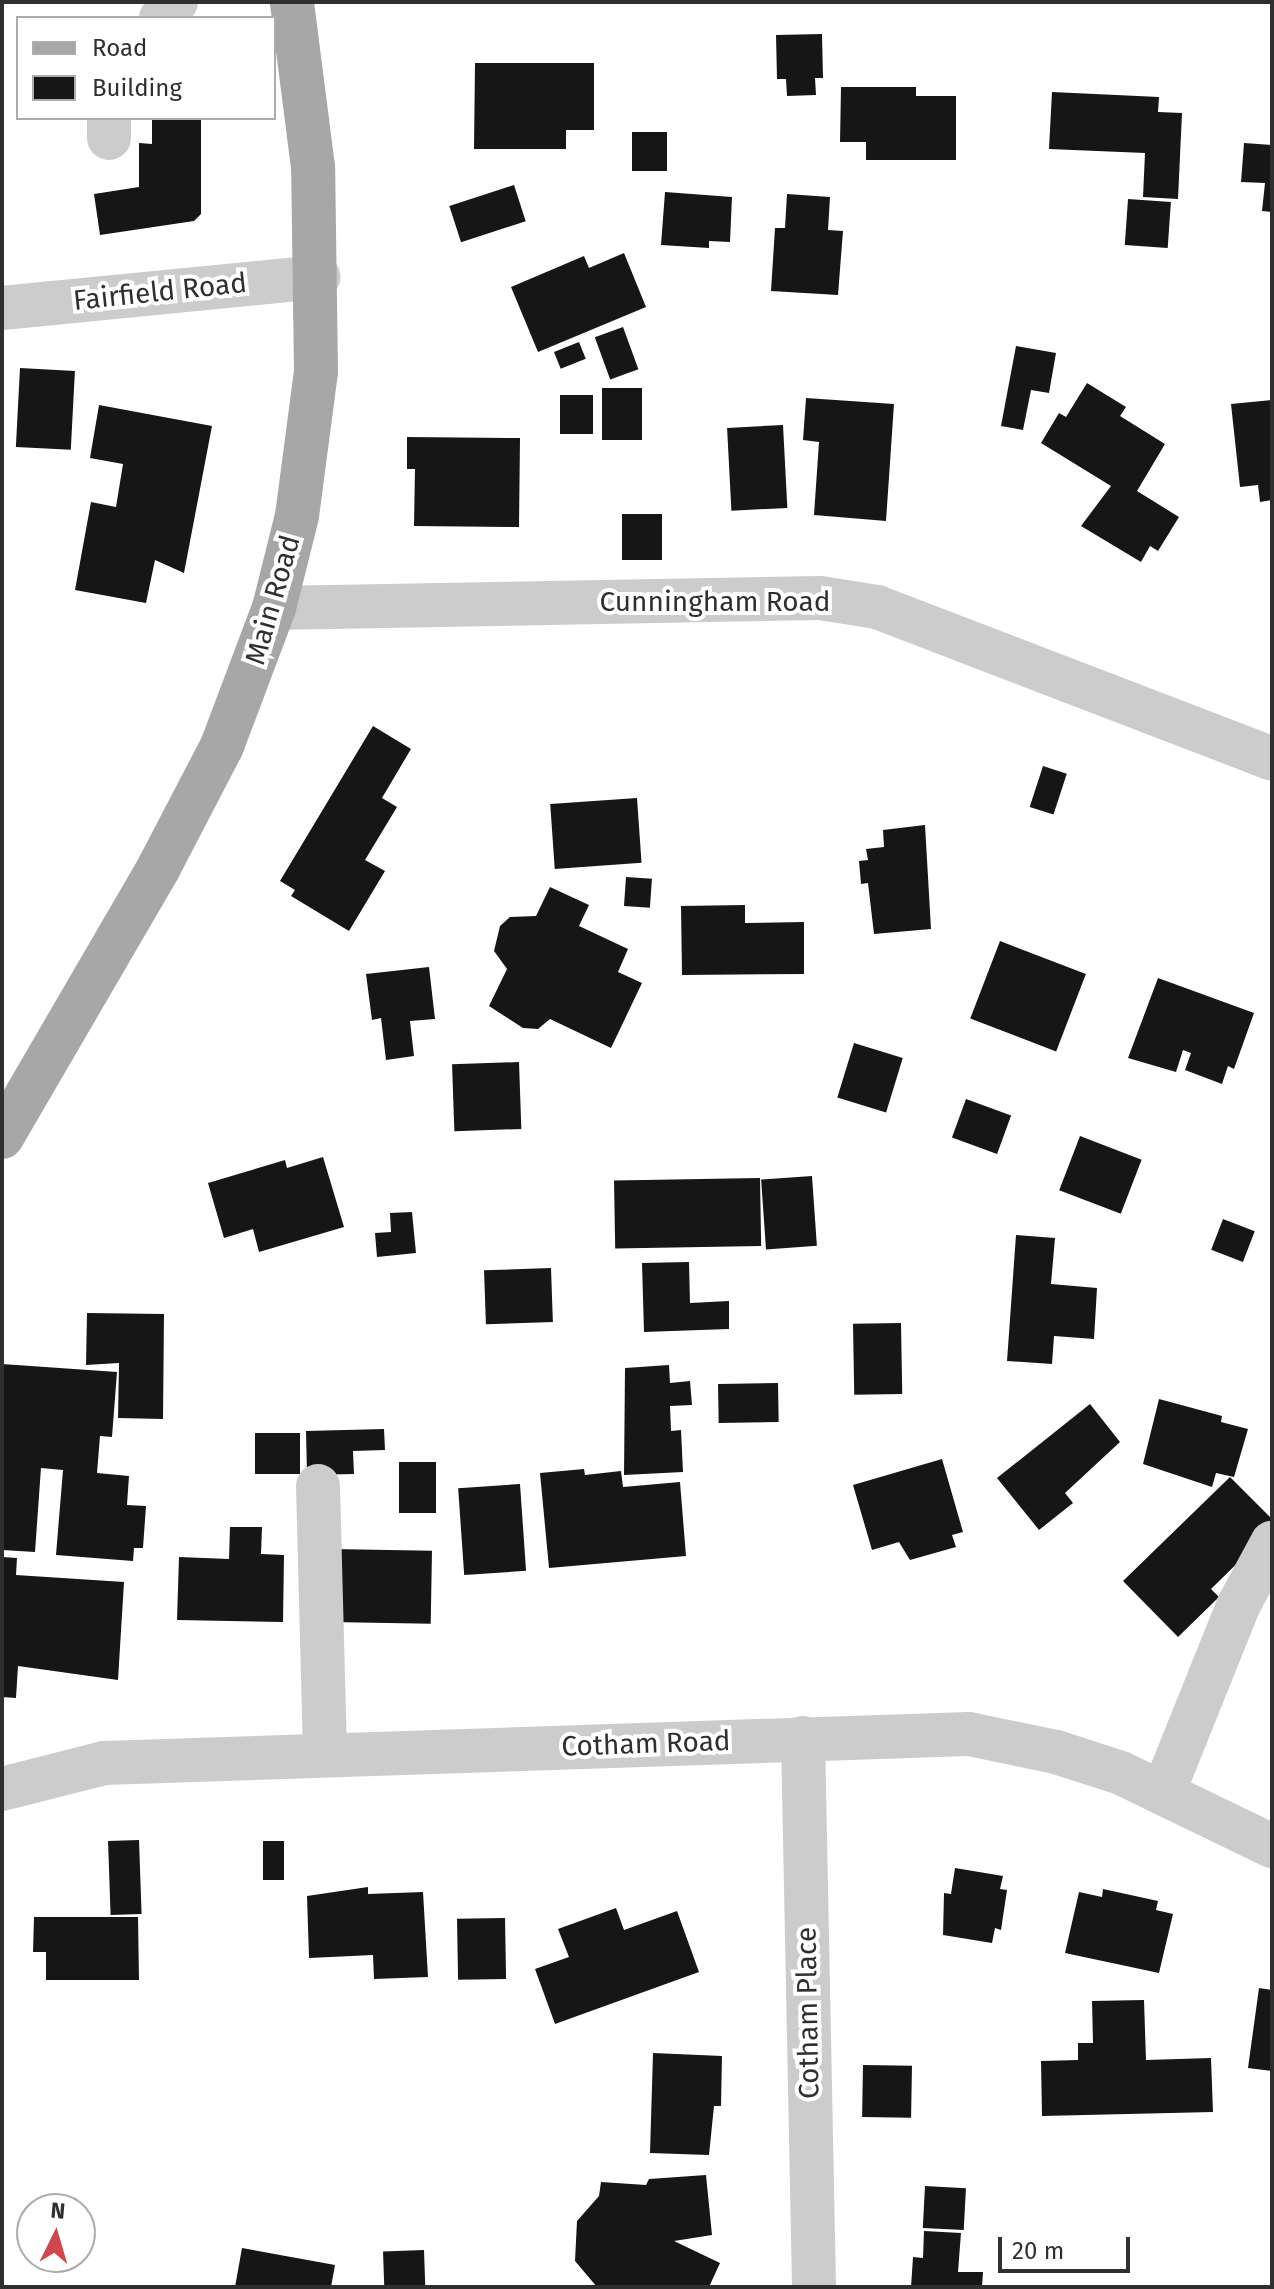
<!DOCTYPE html>
<style>
body{margin:0}
#map{position:relative;width:1274px;height:2289px;overflow:hidden;background:#fff;font-family:"Fira Sans",sans-serif}
div>[style]{position:absolute}
[style*='--x']{left:calc(var(--x)*1px);top:calc(var(--y)*1px);width:calc(var(--w)*1px);rotate:calc(var(--a)*1deg)}
.building>*{inset:0;background:#161616;transform-origin:0 0}
.minor>*{height:44px;margin:-22px;padding:0 22px;transform-origin:22px;border-radius:22px;background:#ccc}
.major>*{height:44px;margin:-22px;padding:0 22px;transform-origin:22px;border-radius:22px;background:#a7a7a7}
span{translate:-50% -50%;white-space:nowrap;text-align:center;line-height:1.15;-webkit-text-stroke:8px #fff;paint-order:stroke}
.street-label{font-size:28px;color:#2f2f2f}
.frame{position:absolute;inset:0;border:4px solid #2f2f2f;pointer-events:none}
.legend{position:absolute;left:16px;top:16px;width:260px;height:104px;box-sizing:border-box;background:#fff;border:2px solid #acacac;margin:0;padding:10px 14px;list-style:none;font-size:24px;color:#2f2f2f}
.legend li{display:flex;align-items:center;gap:16px;height:40px}
.legend b{width:40px;border:2px solid #acacac}
.north{position:absolute;left:16px;top:2193px;width:80px;height:80px;box-sizing:border-box;background:#fff;border:2px solid #acacac;border-radius:50%;rotate:5deg;font-size:22px;font-weight:700;line-height:32px;text-align:center;color:#2f2f2f}
.north::after{content:'';display:block;margin:auto;width:28px;height:36px;background:#d0464b;clip-path:polygon(50% 0,100% 100%,50% 72%,0 100%)}
.scale{position:absolute;left:998px;top:2237px;width:132px;height:36px;box-sizing:border-box;border:4px solid #2f2f2f;border-top:0;padding-left:10px;font-size:24px;line-height:28px;white-space:nowrap;color:#2f2f2f;-webkit-text-stroke:6px #fff;paint-order:stroke}
</style>
<div id="map">
<div class="building">
<div style="clip-path:polygon(822px 34px,823px 78px,815px 78px,816px 95px,787px 96px,786px 79px,777px 79px,776px 35px)"></div>
<div style="clip-path:polygon(475px 63px,594px 63px,594px 130px,566px 130px,566px 149px,474px 149px)"></div>
<div style="clip-path:polygon(841px 87px,916px 87px,916px 96px,956px 96px,956px 160px,866px 160px,866px 142px,840px 142px)"></div>
<div style="clip-path:polygon(1052px 92px,1159px 97px,1158px 112px,1182px 113px,1178px 199px,1143px 197px,1145px 153px,1049px 149px)"></div>
<div style="clip-path:polygon(152px 118px,201px 118px,201px 214px,194px 221px,100px 235px,94px 194px,139px 187px,139px 143px,152px 144px)"></div>
<div style="left:632px;top:132px;width:35px;height:39px"></div>
<div style="clip-path:polygon(1244px 143px,1272px 145px,1272px 212px,1262px 211px,1265px 183px,1241px 182px)"></div>
<div style="left:514px;top:185px;width:38px;height:68px;rotate:72deg"></div>
<div style="clip-path:polygon(665px 192px,732px 197px,730px 242px,709px 241px,709px 248px,661px 245px)"></div>
<div style="clip-path:polygon(787px 194px,830px 197px,828px 230px,843px 231px,838px 295px,771px 291px,775px 228px,785px 228px)"></div>
<div style="left:1128px;top:199px;width:43px;height:46px;rotate:4deg"></div>
<div style="clip-path:polygon(624px 253px,646px 307px,538px 352px,511px 287px,584px 256px,589px 268px)"></div>
<div style="left:623px;top:327px;width:45px;height:30px;rotate:70deg"></div>
<div style="left:579px;top:342px;width:18px;height:27px;rotate:68deg"></div>
<div style="clip-path:polygon(1016px 346px,1056px 353px,1049px 393px,1031px 390px,1023px 430px,1001px 426px)"></div>
<div style="left:20px;top:368px;width:55px;height:79px;rotate:3deg"></div>
<div style="clip-path:polygon(1087px 383px,1126px 407px,1120px 416px,1165px 444px,1137px 491px,1179px 517px,1158px 551px,1150px 546px,1141px 562px,1081px 526px,1111px 486px,1041px 443px,1059px 413px,1066px 417px)"></div>
<div style="left:602px;top:388px;width:40px;height:52px"></div>
<div style="left:560px;top:395px;width:33px;height:39px"></div>
<div style="clip-path:polygon(806px 398px,894px 404px,886px 521px,814px 515px,819px 442px,803px 440px)"></div>
<div style="clip-path:polygon(1272px 400px,1272px 500px,1260px 502px,1258px 485px,1240px 487px,1231px 404px)"></div>
<div style="clip-path:polygon(99px 405px,212px 426px,184px 573px,155px 560px,146px 603px,75px 590px,91px 502px,116px 507px,123px 464px,90px 458px)"></div>
<div style="left:783px;top:425px;width:83px;height:56px;rotate:87deg"></div>
<div style="clip-path:polygon(407px 437px,520px 438px,519px 527px,414px 526px,415px 469px,407px 469px)"></div>
<div style="left:662px;top:514px;width:46px;height:40px;rotate:90deg"></div>
<div style="clip-path:polygon(373px 726px,411px 749px,382px 798px,397px 807px,365px 860px,385px 871px,349px 931px,291px 896px,295px 890px,280px 881px)"></div>
<div style="left:1043px;top:766px;width:25px;height:43px;rotate:18deg"></div>
<div style="left:637px;top:798px;width:65px;height:87px;rotate:86deg"></div>
<div style="clip-path:polygon(925px 825px,931px 929px,874px 934px,868px 883px,861px 884px,859px 861px,868px 860px,866px 849px,884px 847px,883px 830px)"></div>
<div style="left:626px;top:877px;width:26px;height:29px;rotate:4deg"></div>
<div style="clip-path:polygon(550px 887px,589px 905px,579px 926px,628px 949px,618px 972px,642px 983px,611px 1048px,550px 1019px,538px 1029px,523px 1028px,489px 1006px,507px 969px,494px 951px,500px 926px,510px 917px,536px 916px)"></div>
<div style="clip-path:polygon(745px 905px,745px 923px,804px 922px,804px 974px,682px 975px,681px 906px)"></div>
<div style="left:1000px;top:941px;width:92px;height:83px;rotate:21deg"></div>
<div style="clip-path:polygon(429px 967px,435px 1019px,410px 1021px,414px 1056px,386px 1060px,381px 1018px,372px 1020px,366px 974px)"></div>
<div style="clip-path:polygon(1158px 978px,1254px 1013px,1234px 1069px,1228px 1066px,1222px 1084px,1185px 1070px,1191px 1053px,1183px 1050px,1176px 1072px,1128px 1058px)"></div>
<div style="left:854px;top:1043px;width:51px;height:57px;rotate:17deg"></div>
<div style="left:519px;top:1062px;width:67px;height:67px;rotate:88deg"></div>
<div style="left:966px;top:1099px;width:48px;height:41px;rotate:20deg"></div>
<div style="left:1080px;top:1136px;width:66px;height:58px;rotate:21deg"></div>
<div style="clip-path:polygon(323px 1157px,344px 1227px,259px 1252px,253px 1229px,224px 1238px,208px 1183px,285px 1160px,287px 1168px)"></div>
<div style="left:812px;top:1176px;width:70px;height:51px;rotate:86deg"></div>
<div style="left:760px;top:1178px;width:68px;height:146px;rotate:89deg"></div>
<div style="clip-path:polygon(412px 1212px,416px 1253px,377px 1257px,375px 1233px,391px 1232px,390px 1213px)"></div>
<div style="left:1223px;top:1219px;width:34px;height:33px;rotate:21deg"></div>
<div style="clip-path:polygon(1016px 1235px,1055px 1238px,1051px 1284px,1097px 1288px,1094px 1339px,1054px 1336px,1052px 1364px,1007px 1361px)"></div>
<div style="clip-path:polygon(689px 1262px,690px 1303px,729px 1301px,729px 1329px,644px 1332px,642px 1263px)"></div>
<div style="left:551px;top:1268px;width:54px;height:67px;rotate:88deg"></div>
<div style="clip-path:polygon(87px 1313px,164px 1314px,163px 1419px,118px 1418px,119px 1363px,86px 1365px)"></div>
<div style="left:901px;top:1323px;width:71px;height:48px;rotate:89deg"></div>
<div style="clip-path:polygon(2px 1364px,117px 1372px,112px 1437px,100px 1436px,97px 1473px,129px 1476px,127px 1505px,146px 1506px,143px 1548px,134px 1548px,133px 1561px,56px 1555px,63px 1470px,41px 1468px,35px 1552px,2px 1550px)"></div>
<div style="clip-path:polygon(669px 1365px,670px 1383px,690px 1381px,692px 1405px,670px 1406px,671px 1431px,681px 1430px,683px 1472px,624px 1475px,625px 1368px)"></div>
<div style="left:778px;top:1383px;width:39px;height:60px;rotate:89deg"></div>
<div style="clip-path:polygon(1159px 1399px,1222px 1416px,1221px 1422px,1248px 1429px,1234px 1477px,1216px 1473px,1212px 1487px,1143px 1464px)"></div>
<div style="clip-path:polygon(1090px 1404px,1120px 1442px,1065px 1493px,1073px 1503px,1039px 1530px,997px 1478px)"></div>
<div style="clip-path:polygon(384px 1429px,385px 1450px,353px 1451px,354px 1474px,307px 1475px,306px 1431px)"></div>
<div style="left:255px;top:1433px;width:45px;height:41px"></div>
<div style="clip-path:polygon(942px 1459px,963px 1532px,952px 1535px,956px 1547px,910px 1560px,899px 1542px,872px 1550px,853px 1485px)"></div>
<div style="left:399px;top:1462px;width:37px;height:51px"></div>
<div style="clip-path:polygon(584px 1469px,585px 1475px,621px 1471px,623px 1487px,680px 1482px,686px 1556px,549px 1568px,540px 1473px)"></div>
<div style="clip-path:polygon(1230px 1477px,1272px 1519px,1272px 1529px,1211px 1589px,1219px 1597px,1178px 1637px,1123px 1581px)"></div>
<div style="left:520px;top:1484px;width:87px;height:62px;rotate:86deg"></div>
<div style="clip-path:polygon(230px 1527px,262px 1527px,261px 1554px,284px 1555px,283px 1622px,177px 1620px,179px 1557px,229px 1559px)"></div>
<div style="left:331px;top:1549px;width:101px;height:73px;rotate:1deg"></div>
<div style="clip-path:polygon(2px 1557px,17px 1558px,16px 1575px,124px 1582px,118px 1680px,18px 1666px,16px 1698px,2px 1697px)"></div>
<div style="left:139px;top:1840px;width:74px;height:31px;rotate:88deg"></div>
<div style="left:263px;top:1841px;width:21px;height:39px"></div>
<div style="clip-path:polygon(955px 1868px,1003px 1876px,1000px 1889px,1007px 1890px,1001px 1930px,995px 1928px,992px 1943px,943px 1935px,944px 1893px,951px 1894px)"></div>
<div style="clip-path:polygon(368px 1887px,368px 1894px,423px 1892px,428px 1977px,374px 1979px,373px 1955px,309px 1958px,307px 1896px)"></div>
<div style="clip-path:polygon(1103px 1889px,1158px 1901px,1156px 1910px,1173px 1914px,1159px 1973px,1065px 1953px,1079px 1892px,1102px 1897px)"></div>
<div style="clip-path:polygon(616px 1908px,624px 1930px,677px 1911px,699px 1972px,555px 2024px,535px 1969px,569px 1957px,558px 1929px)"></div>
<div style="clip-path:polygon(34px 1917px,138px 1917px,139px 1980px,46px 1980px,46px 1952px,33px 1952px)"></div>
<div style="left:505px;top:1918px;width:61px;height:48px;rotate:89deg"></div>
<div style="clip-path:polygon(1259px 1988px,1272px 1990px,1272px 2071px,1248px 2068px)"></div>
<div style="clip-path:polygon(1144px 2000px,1146px 2060px,1211px 2058px,1213px 2112px,1042px 2116px,1041px 2061px,1078px 2060px,1078px 2043px,1093px 2043px,1092px 2001px)"></div>
<div style="clip-path:polygon(653px 2053px,722px 2056px,721px 2106px,714px 2106px,709px 2155px,650px 2153px)"></div>
<div style="left:863px;top:2065px;width:49px;height:52px;rotate:1deg"></div>
<div style="clip-path:polygon(706px 2175px,712px 2235px,674px 2241px,720px 2263px,709px 2287px,597px 2287px,575px 2261px,577px 2221px,599px 2196px,601px 2182px,646px 2185px,649px 2179px)"></div>
<div style="left:925px;top:2186px;width:41px;height:42px;rotate:3deg"></div>
<div style="clip-path:polygon(924px 2231px,961px 2233px,958px 2272px,983px 2272px,982px 2287px,911px 2287px,913px 2257px,923px 2258px)"></div>
<div style="clip-path:polygon(242px 2248px,335px 2265px,331px 2287px,235px 2287px)"></div>
<div style="left:424px;top:2250px;width:35px;height:41px;rotate:88deg"></div>
</div>
<div class="minor">
<div style="--x:161;--y:18;--w:22;--a:-47"></div>
<div style="--x:109;--y:138;--w:20;--a:-90"></div>
<div style="--x:2;--y:308;--w:318;--a:-5.6"></div>
<div style="--x:274;--y:608;--w:546;--a:-1.05"></div>
<div style="--x:820;--y:598;--w:58;--a:9"></div>
<div style="--x:877;--y:607;--w:423;--a:21"></div>
<div style="--x:318;--y:1486;--w:269;--a:88.5"></div>
<div style="--x:803;--y:1738;--w:549;--a:88.85"></div>
<div style="--x:2;--y:1789;--w:105;--a:-14.3"></div>
<div style="--x:104;--y:1763;--w:865;--a:-1.92"></div>
<div style="--x:969;--y:1734;--w:89;--a:11.7"></div>
<div style="--x:1056;--y:1752;--w:68;--a:17.9"></div>
<div style="--x:1121;--y:1773;--w:168;--a:25.8"></div>
<div style="--x:1163;--y:1793;--w:201;--a:-68.1"></div>
<div style="--x:1238;--y:1606;--w:72;--a:-61.6"></div>
</div>
<div class="major">
<div style="--x:2;--y:1137;--w:312;--a:-59.8"></div>
<div style="--x:159;--y:867;--w:136;--a:-62.5"></div>
<div style="--x:222;--y:746;--w:147;--a:-69.4"></div>
<div style="--x:274;--y:608;--w:95;--a:-76"></div>
<div style="--x:297;--y:516;--w:145;--a:-82.5"></div>
<div style="--x:316;--y:372;--w:205;--a:-90.8"></div>
<div style="--x:313;--y:167;--w:166;--a:-97.3"></div>
</div>
<div class="street-label">
<span style="left:160px;top:292px;rotate:-6deg">Fairfield Road</span>
<span style="left:273px;top:600px;rotate:-74deg">Main Road</span>
<span style="left:715px;top:602px">Cunningham Road</span>
<span style="left:646px;top:1744px;rotate:-2deg">Cotham Road</span>
<span style="left:808px;top:2013px;rotate:-91deg">Cotham Place</span>
</div>
<div class="frame"></div>
<ul class="legend">
<li><b style="height:10px;background:#a7a7a7"></b>Road</li>
<li><b style="height:22px;background:#161616"></b>Building</li>
</ul>
<div class="north">N</div>
<div class="scale">20 m</div>
</div>
